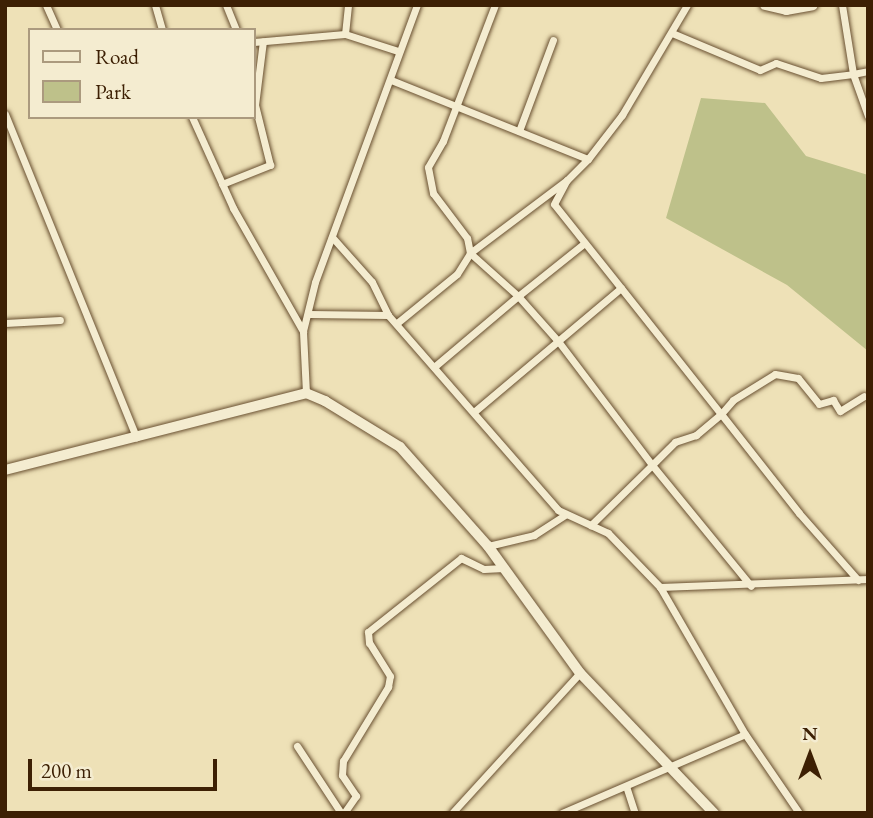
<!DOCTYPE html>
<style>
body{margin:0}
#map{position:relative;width:873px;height:818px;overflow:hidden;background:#eee1b7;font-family:"EB Garamond",serif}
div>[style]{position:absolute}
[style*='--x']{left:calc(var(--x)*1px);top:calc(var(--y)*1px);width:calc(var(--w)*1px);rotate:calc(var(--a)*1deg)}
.green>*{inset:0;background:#bec18a}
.roads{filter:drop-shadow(0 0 2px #695031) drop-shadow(0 0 2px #695031)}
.street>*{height:7px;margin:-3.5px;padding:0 3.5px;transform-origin:3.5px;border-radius:3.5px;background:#f4ecd0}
.secondary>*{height:10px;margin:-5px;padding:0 5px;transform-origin:5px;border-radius:5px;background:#f4ecd0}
span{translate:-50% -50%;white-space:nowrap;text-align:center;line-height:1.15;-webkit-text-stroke:5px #f4ecd0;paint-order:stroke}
.frame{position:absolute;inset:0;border:7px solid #3d2004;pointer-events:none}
.legend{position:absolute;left:28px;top:28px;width:228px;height:91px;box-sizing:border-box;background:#f4ecd0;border:2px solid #ab9a7e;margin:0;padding:9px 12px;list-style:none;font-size:21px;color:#3d2004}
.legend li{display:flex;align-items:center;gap:14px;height:35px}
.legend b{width:35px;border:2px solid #ab9a7e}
.north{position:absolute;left:775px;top:720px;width:70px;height:70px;-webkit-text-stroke:5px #f4ecd0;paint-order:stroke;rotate:0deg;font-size:19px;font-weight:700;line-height:28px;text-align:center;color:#3d2004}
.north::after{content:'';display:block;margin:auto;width:24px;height:32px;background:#3d2004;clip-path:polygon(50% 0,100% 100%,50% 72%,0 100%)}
.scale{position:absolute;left:28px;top:759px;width:189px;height:32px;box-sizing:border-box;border:4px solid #3d2004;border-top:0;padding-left:9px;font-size:21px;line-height:24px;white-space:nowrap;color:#3d2004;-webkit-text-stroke:5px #f4ecd0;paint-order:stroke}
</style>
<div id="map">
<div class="green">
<div style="clip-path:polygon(701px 98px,765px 103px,806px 156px,868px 175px,868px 351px,787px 285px,666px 218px)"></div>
</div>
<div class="roads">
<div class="street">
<div style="--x:46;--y:5;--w:27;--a:66"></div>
<div style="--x:155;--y:5;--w:26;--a:74"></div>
<div style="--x:226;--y:5;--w:27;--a:68"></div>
<div style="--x:842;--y:5;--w:70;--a:80.9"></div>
<div style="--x:853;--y:74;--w:15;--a:-11"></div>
<div style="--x:672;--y:33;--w:95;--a:22.8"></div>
<div style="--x:760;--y:70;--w:17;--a:-24"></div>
<div style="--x:776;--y:63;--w:47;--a:18.4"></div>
<div style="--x:821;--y:78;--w:32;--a:-7"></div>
<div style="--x:853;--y:74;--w:45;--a:70.3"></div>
<div style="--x:345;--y:34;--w:29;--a:-84"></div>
<div style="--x:254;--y:42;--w:91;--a:-5"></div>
<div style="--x:345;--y:34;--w:56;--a:17.8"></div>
<div style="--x:391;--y:80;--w:212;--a:21.9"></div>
<div style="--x:588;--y:159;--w:56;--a:-52.3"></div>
<div style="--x:622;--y:115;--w:128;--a:-59.4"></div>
<div style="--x:5;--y:114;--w:349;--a:67.9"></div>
<div style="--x:192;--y:117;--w:100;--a:65.7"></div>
<div style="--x:233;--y:208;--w:142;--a:60.4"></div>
<div style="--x:519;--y:131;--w:97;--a:-69.5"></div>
<div style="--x:222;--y:184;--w:52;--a:-21.6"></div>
<div style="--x:270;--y:165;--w:62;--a:-104"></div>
<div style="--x:255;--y:105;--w:64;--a:-82.9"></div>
<div style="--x:332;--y:237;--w:60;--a:48.4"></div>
<div style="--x:372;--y:282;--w:37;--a:64"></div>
<div style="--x:388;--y:315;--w:259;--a:48.9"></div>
<div style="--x:558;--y:510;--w:55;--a:24.7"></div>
<div style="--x:608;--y:533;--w:75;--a:46.1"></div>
<div style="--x:660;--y:587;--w:170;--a:60"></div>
<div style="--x:745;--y:734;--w:96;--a:55.6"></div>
<div style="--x:582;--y:245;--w:82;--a:141.4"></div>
<div style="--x:518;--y:296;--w:64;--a:-138.1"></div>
<div style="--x:470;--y:253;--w:121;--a:-37"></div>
<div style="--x:567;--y:180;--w:30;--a:-45"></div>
<div style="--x:621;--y:288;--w:161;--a:51.6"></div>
<div style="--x:721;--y:414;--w:33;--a:140"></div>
<div style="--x:696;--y:435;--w:22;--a:162"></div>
<div style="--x:675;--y:442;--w:33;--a:135"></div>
<div style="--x:652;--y:465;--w:156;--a:50.7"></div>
<div style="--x:309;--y:314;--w:79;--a:0.7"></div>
<div style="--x:5;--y:323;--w:55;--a:-3.1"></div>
<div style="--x:397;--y:323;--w:77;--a:-39.2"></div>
<div style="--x:457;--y:274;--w:25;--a:-58"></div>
<div style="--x:470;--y:253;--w:15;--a:-101"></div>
<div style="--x:467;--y:238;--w:56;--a:-127.1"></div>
<div style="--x:433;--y:193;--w:26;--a:-101"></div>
<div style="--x:428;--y:167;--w:30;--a:-60"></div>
<div style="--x:443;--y:141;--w:146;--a:-69.1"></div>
<div style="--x:434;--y:367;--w:110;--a:-40.2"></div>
<div style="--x:518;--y:296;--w:60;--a:48.4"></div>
<div style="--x:558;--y:341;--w:82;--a:-40.1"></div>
<div style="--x:621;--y:288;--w:107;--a:-128.6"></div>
<div style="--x:554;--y:204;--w:27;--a:-62"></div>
<div style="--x:306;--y:393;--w:62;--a:-92.8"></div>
<div style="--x:303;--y:331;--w:50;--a:-76.2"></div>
<div style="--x:315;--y:282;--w:295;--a:-69.8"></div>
<div style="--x:475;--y:411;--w:109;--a:-40.1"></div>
<div style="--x:558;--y:341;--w:156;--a:52.8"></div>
<div style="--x:652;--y:465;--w:86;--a:135.5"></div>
<div style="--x:488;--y:546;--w:47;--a:-13.4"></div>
<div style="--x:534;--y:535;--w:37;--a:-33"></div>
<div style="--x:858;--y:580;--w:89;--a:-131.4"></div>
<div style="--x:799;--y:513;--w:126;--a:-128.2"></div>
<div style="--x:721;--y:414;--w:18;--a:-49"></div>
<div style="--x:733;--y:400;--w:49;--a:-31.8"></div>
<div style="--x:775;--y:374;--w:23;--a:10"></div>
<div style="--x:798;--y:378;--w:33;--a:51"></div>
<div style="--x:819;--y:404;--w:15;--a:-16"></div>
<div style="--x:833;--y:400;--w:13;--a:58"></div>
<div style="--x:840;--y:411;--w:28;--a:-32"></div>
<div style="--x:660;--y:587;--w:208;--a:-2.2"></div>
<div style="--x:297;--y:746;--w:80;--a:56.7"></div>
<div style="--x:626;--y:786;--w:28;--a:72"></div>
<div style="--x:344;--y:813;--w:21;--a:-55"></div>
<div style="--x:356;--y:796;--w:25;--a:-124"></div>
<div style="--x:342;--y:775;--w:14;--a:-86"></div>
<div style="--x:343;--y:761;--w:87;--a:-58.7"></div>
<div style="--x:388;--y:687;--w:11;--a:-80"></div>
<div style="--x:390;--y:676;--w:39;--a:-122"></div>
<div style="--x:369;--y:643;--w:11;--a:-95"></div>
<div style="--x:368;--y:632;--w:119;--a:-38.5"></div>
<div style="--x:461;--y:558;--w:25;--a:26"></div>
<div style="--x:484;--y:569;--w:20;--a:-3"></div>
<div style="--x:452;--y:813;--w:190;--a:-47.6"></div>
<div style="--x:562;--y:813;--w:199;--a:-23.3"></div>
</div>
<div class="secondary">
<div style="--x:765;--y:5;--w:22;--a:13"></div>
<div style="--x:786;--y:10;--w:27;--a:-10"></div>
<div style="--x:5;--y:470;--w:311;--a:-14.3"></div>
<div style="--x:306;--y:393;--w:21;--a:23"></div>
<div style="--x:325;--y:401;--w:88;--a:31.5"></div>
<div style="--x:400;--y:447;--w:132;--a:48.4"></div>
<div style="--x:488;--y:546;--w:157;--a:54.1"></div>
<div style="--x:580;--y:673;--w:194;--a:46.3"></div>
</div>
</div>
<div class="frame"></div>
<ul class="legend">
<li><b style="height:9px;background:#f4ecd0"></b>Road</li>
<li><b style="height:19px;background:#bec18a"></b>Park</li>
</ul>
<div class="north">N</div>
<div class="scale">200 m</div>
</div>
